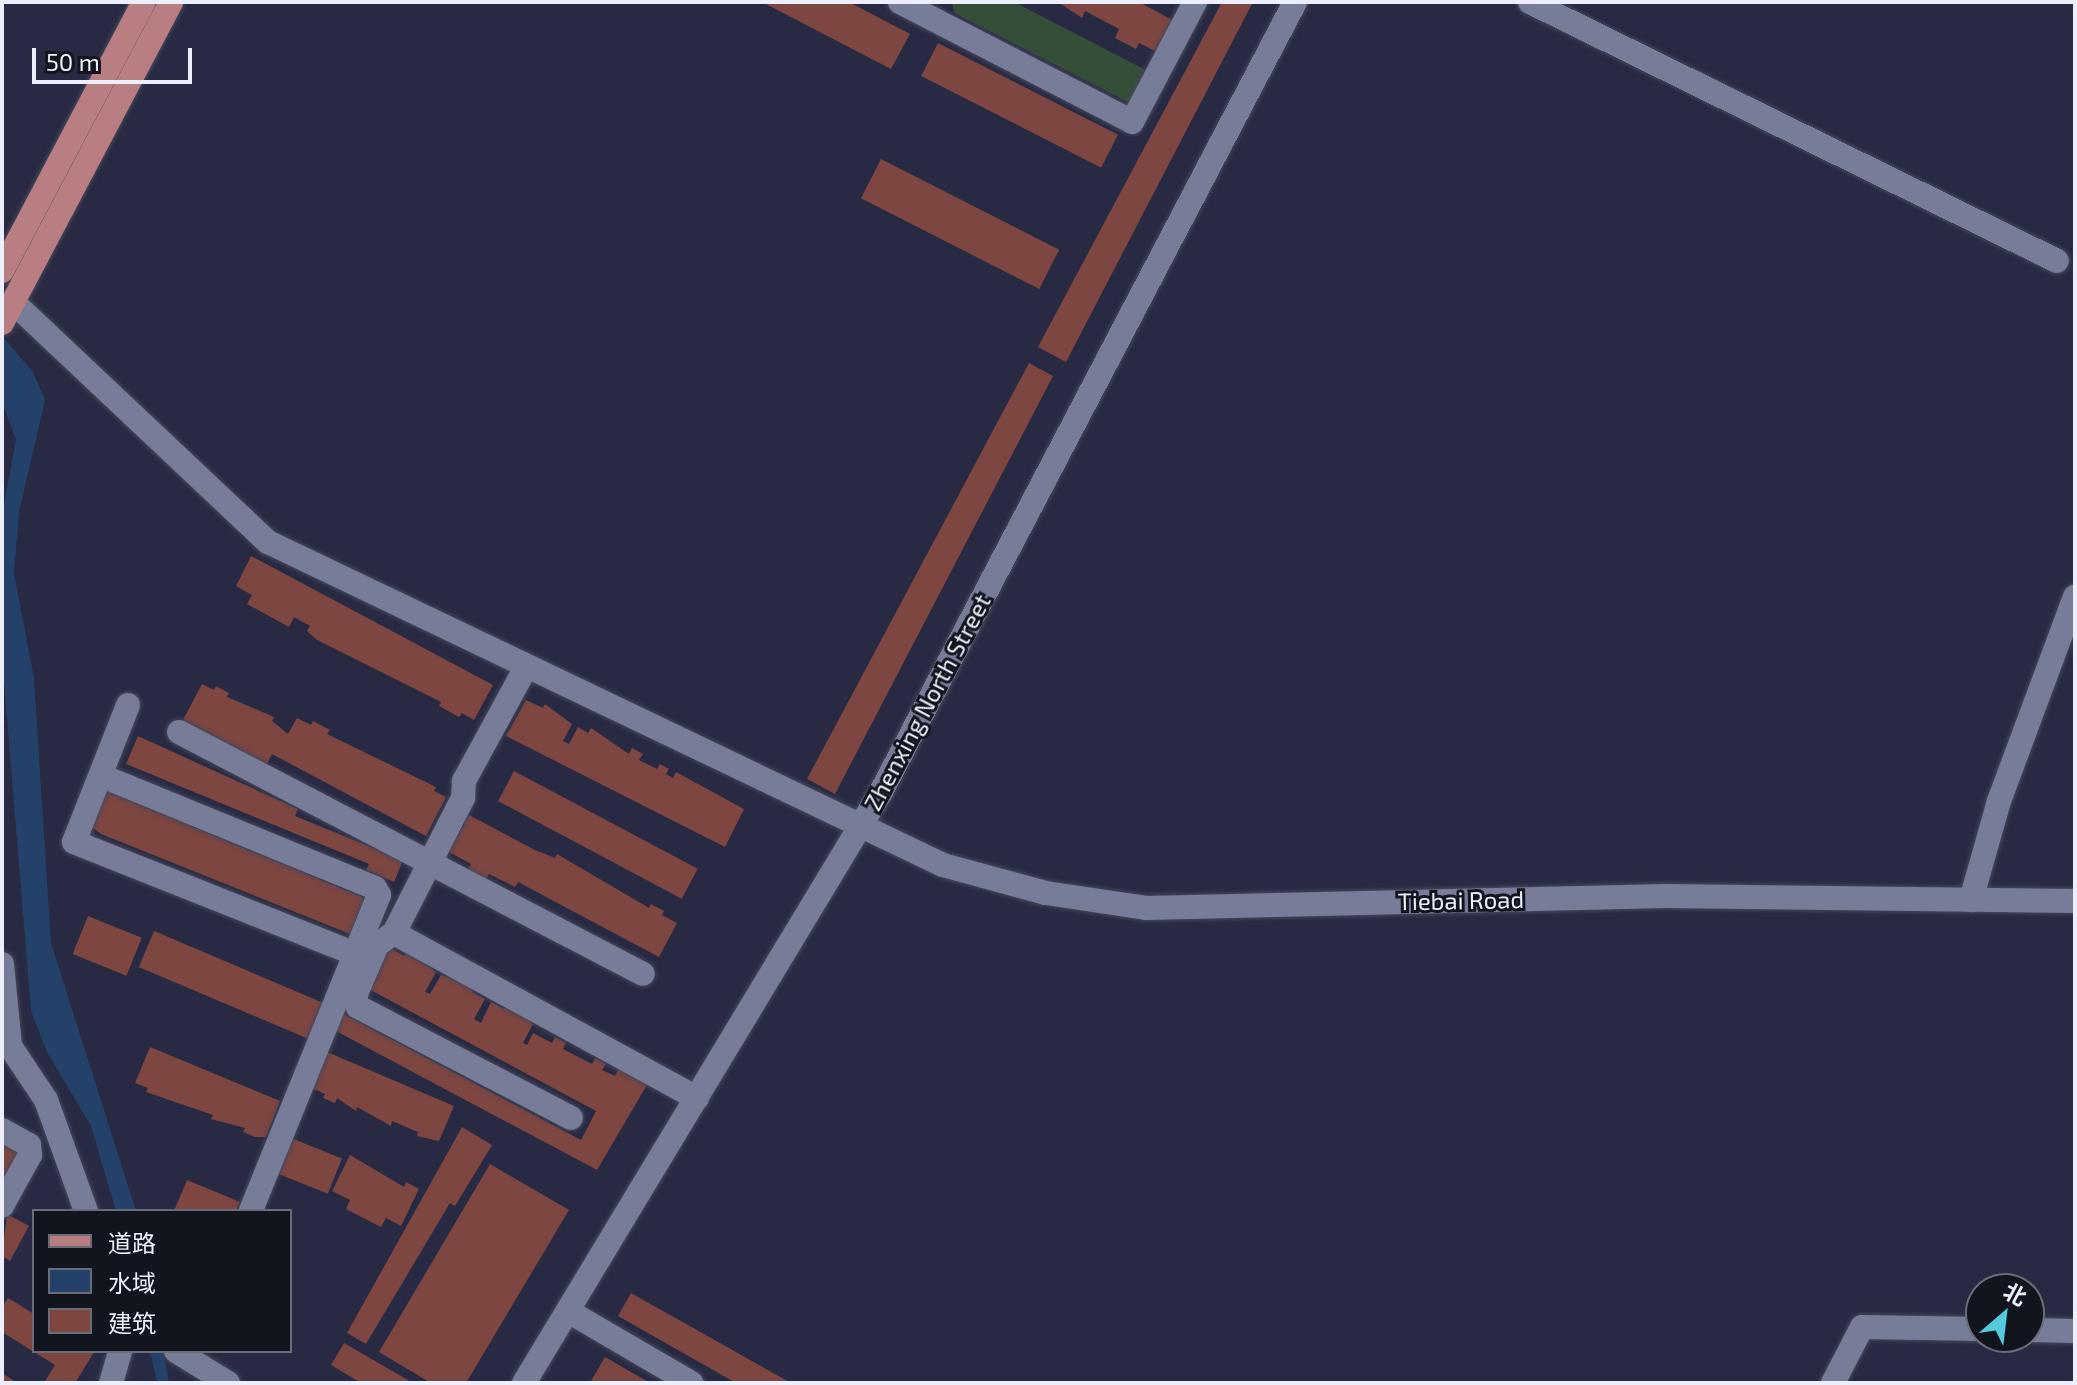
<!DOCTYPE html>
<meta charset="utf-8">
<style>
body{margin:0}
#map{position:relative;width:2077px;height:1385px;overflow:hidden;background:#272a42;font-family:"Exo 2","Noto Sans SC",sans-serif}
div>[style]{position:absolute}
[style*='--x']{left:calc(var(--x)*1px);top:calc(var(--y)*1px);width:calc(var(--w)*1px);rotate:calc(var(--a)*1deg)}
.green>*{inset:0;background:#364e38}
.water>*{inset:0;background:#244269}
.building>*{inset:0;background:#7e4641;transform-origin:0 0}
.roads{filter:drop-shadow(0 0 2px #45475b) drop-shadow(0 0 2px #45475b)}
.minor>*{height:24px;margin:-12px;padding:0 12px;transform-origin:12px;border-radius:12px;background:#777c98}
.major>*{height:24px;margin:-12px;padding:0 12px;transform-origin:12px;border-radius:12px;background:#b87e81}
span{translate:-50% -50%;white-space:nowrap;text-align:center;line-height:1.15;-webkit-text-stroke:6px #12141e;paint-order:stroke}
.street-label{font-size:24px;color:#edf0fc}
.frame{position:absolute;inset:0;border:4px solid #edf0fc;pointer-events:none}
.legend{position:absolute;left:32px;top:1209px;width:260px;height:144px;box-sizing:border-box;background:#12141e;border:2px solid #6a6c77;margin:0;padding:10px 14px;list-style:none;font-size:24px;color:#edf0fc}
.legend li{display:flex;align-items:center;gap:16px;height:40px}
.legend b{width:40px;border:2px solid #6a6c77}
.north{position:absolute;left:1965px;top:1273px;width:80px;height:80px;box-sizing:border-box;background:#12141e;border:2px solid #6a6c77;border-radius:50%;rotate:28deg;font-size:22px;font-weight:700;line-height:32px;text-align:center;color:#edf0fc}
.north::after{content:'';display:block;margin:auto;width:28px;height:36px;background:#54cadd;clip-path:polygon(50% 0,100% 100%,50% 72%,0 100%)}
.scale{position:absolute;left:32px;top:48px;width:160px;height:36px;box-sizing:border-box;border:4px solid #edf0fc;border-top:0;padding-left:10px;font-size:24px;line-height:28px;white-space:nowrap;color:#edf0fc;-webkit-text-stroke:6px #12141e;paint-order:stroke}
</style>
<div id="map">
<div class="green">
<div style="clip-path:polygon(952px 2px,1014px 2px,1144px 69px,1146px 76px,1134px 100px,1128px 102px,954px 13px)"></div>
</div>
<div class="water">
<div style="clip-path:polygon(2px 336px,33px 372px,45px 400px,19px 512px,14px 573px,34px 679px,51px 943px,136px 1211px,116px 1211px,91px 1126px,47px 1052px,31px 1011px,2px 656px,2px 515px,16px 440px,2px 402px)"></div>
<div style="clip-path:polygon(150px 1351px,163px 1351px,169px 1383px,157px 1383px)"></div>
</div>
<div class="building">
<div style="clip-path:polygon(762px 2px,849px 2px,910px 34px,891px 69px)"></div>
<div style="clip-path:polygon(1058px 2px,1139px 2px,1174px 21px,1157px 52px,1139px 43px,1136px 49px,1115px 38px,1119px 29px,1085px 11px,1082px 18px)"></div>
<div style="clip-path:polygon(1222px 2px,1253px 2px,1066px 362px,1038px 347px)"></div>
<div style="left:938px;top:43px;width:202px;height:37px;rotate:27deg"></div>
<div style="left:881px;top:159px;width:200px;height:44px;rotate:27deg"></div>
<div style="clip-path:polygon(1029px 363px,1053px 376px,835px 794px,807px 779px)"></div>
<div style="clip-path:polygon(251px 556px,493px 685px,474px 720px,462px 713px,459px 717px,439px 706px,441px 702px,317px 640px,307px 631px,310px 626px,294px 617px,289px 627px,247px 604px,252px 595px,236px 586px)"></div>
<div style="clip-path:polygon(202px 684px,214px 690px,216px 686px,229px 693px,227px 697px,274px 717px,272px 721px,288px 734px,297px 718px,311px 725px,313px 721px,330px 730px,327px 734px,436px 787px,434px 791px,446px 797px,426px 836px,272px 754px,267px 764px,183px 720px)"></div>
<div style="clip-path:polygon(526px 700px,543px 708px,545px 704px,572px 724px,563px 741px,569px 744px,578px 727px,588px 733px,591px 728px,629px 754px,632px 748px,643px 754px,639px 760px,657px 769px,660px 764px,669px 769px,666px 774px,673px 778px,676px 772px,744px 809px,725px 847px,506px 736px)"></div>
<div style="clip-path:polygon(138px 736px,298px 809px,295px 816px,403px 860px,394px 882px,366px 870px,369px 864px,126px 764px)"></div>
<div style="left:514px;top:771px;width:208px;height:34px;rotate:28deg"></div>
<div style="clip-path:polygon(104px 790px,365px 898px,350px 934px,101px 834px,89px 825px)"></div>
<div style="clip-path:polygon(469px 815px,535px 850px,555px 858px,557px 854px,649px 908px,651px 904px,664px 911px,662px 915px,677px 923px,659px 957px,518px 882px,515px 887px,489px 874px,485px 880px,467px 871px,471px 864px,449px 852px)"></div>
<div style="left:88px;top:916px;width:58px;height:41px;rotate:22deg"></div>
<div style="left:154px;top:931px;width:184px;height:39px;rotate:23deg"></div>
<div style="clip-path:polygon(387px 946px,404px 956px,407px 951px,436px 972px,425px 992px,430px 994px,441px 975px,475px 987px,472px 992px,485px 999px,474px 1019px,481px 1023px,491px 1002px,504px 1009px,507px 1004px,533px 1024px,523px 1043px,527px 1045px,533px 1033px,552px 1043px,555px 1037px,566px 1043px,563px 1049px,592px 1064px,595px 1058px,606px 1064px,602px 1070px,615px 1076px,619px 1068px,648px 1083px,597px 1170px,336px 1031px,342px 1013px,581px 1140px,596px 1111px,365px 987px)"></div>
<div style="clip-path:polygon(150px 1047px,280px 1101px,266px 1137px,255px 1137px,243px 1132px,245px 1128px,211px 1119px,213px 1115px,146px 1092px,148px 1088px,135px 1083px)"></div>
<div style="clip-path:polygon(327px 1052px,454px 1106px,439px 1141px,417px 1136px,418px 1132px,392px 1121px,391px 1126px,357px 1107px,356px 1111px,337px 1098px,335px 1103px,323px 1098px,325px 1094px,312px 1088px)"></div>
<div style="clip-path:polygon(462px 1127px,492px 1145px,455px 1206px,450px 1203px,366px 1344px,347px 1333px)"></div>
<div style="left:291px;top:1138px;width:55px;height:38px;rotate:22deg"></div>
<div style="clip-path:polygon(2px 1142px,22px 1152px,7px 1180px,2px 1178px)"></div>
<div style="clip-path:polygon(350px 1155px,404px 1187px,406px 1182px,419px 1189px,401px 1226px,386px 1218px,381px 1227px,346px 1209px,350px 1200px,332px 1191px)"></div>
<div style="clip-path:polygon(490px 1164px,569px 1210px,466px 1383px,431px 1383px,379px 1352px)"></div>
<div style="clip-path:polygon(187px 1180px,240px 1202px,236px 1211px,174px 1211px)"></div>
<div style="clip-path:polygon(7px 1214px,29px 1226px,10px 1261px,2px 1256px)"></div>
<div style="clip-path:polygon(631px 1293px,791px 1383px,736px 1383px,618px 1316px)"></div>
<div style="clip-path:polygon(8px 1298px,34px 1314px,34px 1351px,94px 1352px,75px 1383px,44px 1383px,55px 1365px,2px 1332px,2px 1307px)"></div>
<div style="clip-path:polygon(344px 1343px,413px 1383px,361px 1383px,331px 1365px)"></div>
<div style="clip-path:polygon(605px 1357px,650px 1383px,590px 1383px)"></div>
<div style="clip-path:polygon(2px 1373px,17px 1383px,2px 1383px)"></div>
</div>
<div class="roads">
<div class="minor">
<div style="--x:900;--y:2;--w:261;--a:27.3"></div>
<div style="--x:1132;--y:122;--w:136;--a:-62.3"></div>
<div style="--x:1530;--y:2;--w:587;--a:26.17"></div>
<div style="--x:13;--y:302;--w:350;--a:43.3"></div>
<div style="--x:268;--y:542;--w:748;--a:25.57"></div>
<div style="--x:943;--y:865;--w:107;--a:15.2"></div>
<div style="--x:1046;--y:893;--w:101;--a:8.5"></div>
<div style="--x:1146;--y:908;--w:520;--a:-1.32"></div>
<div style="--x:1666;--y:896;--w:409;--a:0.7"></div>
<div style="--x:525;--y:669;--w:128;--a:118.6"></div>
<div style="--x:464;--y:781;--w:17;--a:93"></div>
<div style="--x:463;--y:798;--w:152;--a:117.1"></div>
<div style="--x:394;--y:933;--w:345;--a:28.6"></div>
<div style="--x:128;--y:705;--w:147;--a:111.5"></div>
<div style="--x:74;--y:842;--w:302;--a:21.7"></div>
<div style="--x:179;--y:732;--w:523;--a:27.54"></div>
<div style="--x:102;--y:776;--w:295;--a:22.3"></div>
<div style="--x:375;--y:888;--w:8;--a:60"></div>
<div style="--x:379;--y:895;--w:341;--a:112.1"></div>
<div style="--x:1971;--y:900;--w:103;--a:-74.2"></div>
<div style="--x:1999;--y:801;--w:218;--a:-69.6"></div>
<div style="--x:394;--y:933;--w:21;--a:145"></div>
<div style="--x:377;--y:945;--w:56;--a:113.3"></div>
<div style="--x:355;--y:996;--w:11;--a:75"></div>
<div style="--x:358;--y:1007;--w:240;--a:27.5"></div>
<div style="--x:2;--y:964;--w:82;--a:84.4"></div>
<div style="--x:10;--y:1046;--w:65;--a:56.3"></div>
<div style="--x:46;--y:1100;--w:118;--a:70.2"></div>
<div style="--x:2;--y:1130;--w:31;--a:29"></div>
<div style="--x:29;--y:1145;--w:10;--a:84"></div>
<div style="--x:30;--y:1155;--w:58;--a:118.8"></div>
<div style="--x:568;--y:1311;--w:143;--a:30.3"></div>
<div style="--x:2029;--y:1330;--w:46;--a:1.2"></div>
<div style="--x:176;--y:1351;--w:61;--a:31.6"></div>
<div style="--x:111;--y:1383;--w:33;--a:-74"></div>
<div style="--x:524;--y:1383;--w:690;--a:-58.87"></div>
<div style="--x:881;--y:792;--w:892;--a:-62.34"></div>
<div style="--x:1833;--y:1383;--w:63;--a:-62.6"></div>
<div style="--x:1862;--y:1327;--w:119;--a:1"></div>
</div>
<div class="major">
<div style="--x:2;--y:271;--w:304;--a:-62.2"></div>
<div style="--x:2;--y:323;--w:363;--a:-62.2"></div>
</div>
</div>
<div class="street-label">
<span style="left:927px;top:702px;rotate:-62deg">Zhenxing North Street</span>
<span style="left:1461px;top:900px;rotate:-1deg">Tiebai Road</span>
</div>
<div class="frame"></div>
<ul class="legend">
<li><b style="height:10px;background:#b87e81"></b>道路</li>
<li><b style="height:22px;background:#244269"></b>水域</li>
<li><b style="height:22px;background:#7e4641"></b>建筑</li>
</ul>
<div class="north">北</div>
<div class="scale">50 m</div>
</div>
